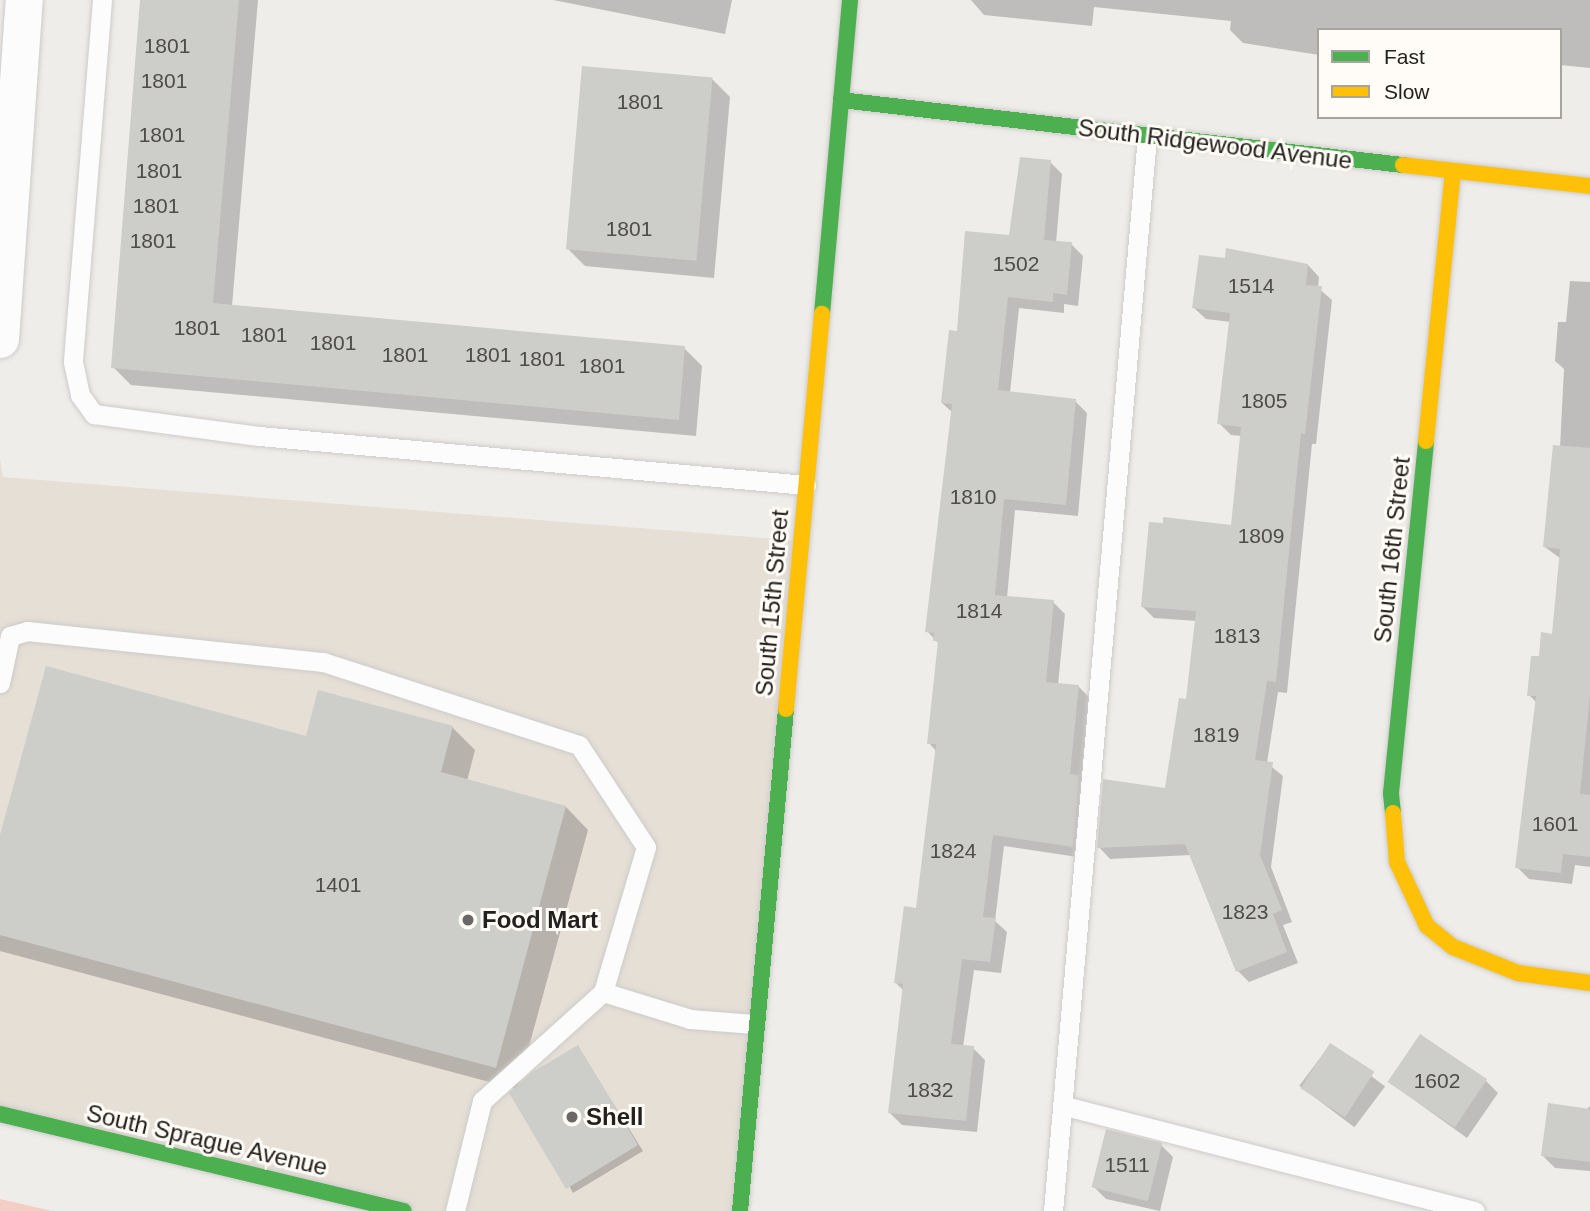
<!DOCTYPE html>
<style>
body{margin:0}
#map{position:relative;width:1590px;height:1211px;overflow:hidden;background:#efedea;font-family:Arial,sans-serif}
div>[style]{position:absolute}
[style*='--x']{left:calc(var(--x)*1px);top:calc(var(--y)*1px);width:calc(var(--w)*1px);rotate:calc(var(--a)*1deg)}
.built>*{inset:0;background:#e5dfd6}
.green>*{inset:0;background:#f4cdc5}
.shadow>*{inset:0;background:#0003;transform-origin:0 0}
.building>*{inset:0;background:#cdcdca;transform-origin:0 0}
.roads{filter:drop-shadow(0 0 2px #cdcbc9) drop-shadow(0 0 2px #cdcbc9)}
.lane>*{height:19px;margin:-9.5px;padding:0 9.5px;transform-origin:9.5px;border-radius:9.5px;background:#fdfcfc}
.street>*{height:37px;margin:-18.5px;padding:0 18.5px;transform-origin:18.5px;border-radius:18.5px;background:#fdfcfc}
.fast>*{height:16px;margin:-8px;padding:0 8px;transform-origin:8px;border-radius:8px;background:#4caf50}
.slow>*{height:16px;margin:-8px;padding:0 8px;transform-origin:8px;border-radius:8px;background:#ffc107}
.dots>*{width:19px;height:19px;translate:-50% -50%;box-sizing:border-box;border:4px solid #fffbf6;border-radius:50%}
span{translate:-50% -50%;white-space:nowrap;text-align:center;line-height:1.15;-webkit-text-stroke:6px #fffbf6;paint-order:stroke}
.number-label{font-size:21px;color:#4e4c4a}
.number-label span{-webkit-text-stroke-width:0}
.street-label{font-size:24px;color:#23211f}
.poi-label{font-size:24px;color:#23211f;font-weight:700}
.left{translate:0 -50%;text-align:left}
.legend{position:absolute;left:1317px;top:28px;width:245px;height:91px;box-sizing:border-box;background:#fffbf6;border:2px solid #a7a4a0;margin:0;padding:9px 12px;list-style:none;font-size:21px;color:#23211f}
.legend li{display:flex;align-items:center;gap:14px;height:35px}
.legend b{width:35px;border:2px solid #a7a4a0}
</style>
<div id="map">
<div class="built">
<div style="clip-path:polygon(0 459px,3px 477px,801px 541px,740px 1211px,404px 1211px,0 1114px)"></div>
</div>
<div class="green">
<div style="clip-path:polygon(0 1199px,52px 1211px,0 1211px)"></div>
</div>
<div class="shadow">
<div style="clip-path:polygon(143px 0,258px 0,232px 306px,684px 348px,702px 366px,696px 436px,131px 385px,113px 367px)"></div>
<div style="clip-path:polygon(553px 0,732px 0,725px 34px)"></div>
<div style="clip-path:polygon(971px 0,1590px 0,1590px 68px,1560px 65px,1560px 30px,1319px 30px,1319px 55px,1243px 43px,1230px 30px,1231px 21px,1094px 7px,1092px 26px,984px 15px)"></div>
<div style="clip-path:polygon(712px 79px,730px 97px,714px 278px,585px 266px,567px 248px)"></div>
<div style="clip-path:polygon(1050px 162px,1062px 174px,1056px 243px,1071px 244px,1083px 256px,1078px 306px,1064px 304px,1064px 313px,1019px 308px,1010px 393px,1075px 401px,1087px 413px,1078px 516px,1015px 510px,1007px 598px,1053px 602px,1065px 614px,1058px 685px,1079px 687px,1090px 698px,1084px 858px,1004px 846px,995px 921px,1007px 932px,1001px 973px,974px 970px,963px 1047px,973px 1048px,985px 1060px,977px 1132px,902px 1125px,890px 1113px,904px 991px,895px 982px,918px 910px,937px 752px,929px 743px,939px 644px,927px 631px,953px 413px,942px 403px,958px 333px)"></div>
<div style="clip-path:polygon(1308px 265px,1319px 277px,1318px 288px,1332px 300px,1316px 444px,1312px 444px,1287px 693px,1278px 692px,1267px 763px,1283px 776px,1271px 867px,1292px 922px,1283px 925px,1298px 963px,1249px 982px,1238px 971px,1191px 855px,1110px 859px,1099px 847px,1167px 790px,1188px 701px,1197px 621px,1154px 618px,1143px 607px,1232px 527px,1242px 436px,1231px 435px,1219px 423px,1231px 322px,1206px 319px,1194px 308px)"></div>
<div style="clip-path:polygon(1570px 281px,1590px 282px,1590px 867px,1575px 865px,1572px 884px,1529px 879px,1517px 867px,1537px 703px,1529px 695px,1540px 658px,1554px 635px,1561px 559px,1545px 547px,1560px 447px,1564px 369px,1555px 361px,1558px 322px,1566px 322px)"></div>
<div style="clip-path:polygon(452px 727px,475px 750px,467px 781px,566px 807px,588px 830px,518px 1087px,578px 1047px,643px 1151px,573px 1193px,516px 1089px,0 951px,0 842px,307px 739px)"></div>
<div style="left:1330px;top:1045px;width:69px;height:51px;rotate:37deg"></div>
<div style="clip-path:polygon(1486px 1081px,1498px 1093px,1467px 1138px,1389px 1082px)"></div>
<div style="clip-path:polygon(1590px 1106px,1590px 1171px,1555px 1168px,1543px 1156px)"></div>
<div style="clip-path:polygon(1161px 1145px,1173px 1157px,1160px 1211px,1106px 1199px,1094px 1187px)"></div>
</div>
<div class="building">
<div style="clip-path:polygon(140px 0,239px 0,213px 303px,685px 346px,679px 420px,111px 368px)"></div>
<div style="left:582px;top:66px;width:131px;height:184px;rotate:5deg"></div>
<div style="clip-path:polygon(1020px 157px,1051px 160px,1044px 240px,1072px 242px,1067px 295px,1053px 293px,1053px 302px,1008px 297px,998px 390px,1076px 399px,1066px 505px,1004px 499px,995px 595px,1054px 600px,1046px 682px,1079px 685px,1070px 774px,1079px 775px,1073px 847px,993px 835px,983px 917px,996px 918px,990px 962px,962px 959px,951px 1044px,974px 1046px,966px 1121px,888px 1113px,903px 984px,894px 983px,904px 906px,916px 908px,936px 744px,927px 744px,938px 641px,933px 641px,934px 633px,925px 632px,952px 404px,941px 403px,949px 330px,957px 331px,965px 231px,1009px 235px)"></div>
<div style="clip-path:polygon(1226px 248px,1308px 264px,1306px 285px,1322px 286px,1305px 434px,1301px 433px,1276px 682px,1267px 681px,1255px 760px,1273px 762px,1260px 855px,1282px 910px,1273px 914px,1287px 952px,1236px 972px,1185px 844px,1097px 848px,1103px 779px,1165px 788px,1179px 698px,1186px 699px,1196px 611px,1141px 607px,1149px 522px,1163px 523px,1163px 517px,1231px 525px,1241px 427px,1217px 424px,1230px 313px,1192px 308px,1199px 255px,1225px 258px)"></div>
<div style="clip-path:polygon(1553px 445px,1590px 448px,1590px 695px,1580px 794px,1590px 795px,1590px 857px,1563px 854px,1561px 873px,1515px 868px,1536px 696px,1527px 696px,1531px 656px,1539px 656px,1541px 632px,1552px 634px,1560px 549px,1543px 547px)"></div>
<div style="clip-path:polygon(46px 666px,306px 736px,318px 690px,453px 726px,441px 772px,566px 806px,496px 1068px,0 935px,0 835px)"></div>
<div style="left:1420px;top:1034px;width:81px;height:58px;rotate:34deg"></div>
<div style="left:1330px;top:1043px;width:53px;height:54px;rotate:33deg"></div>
<div style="clip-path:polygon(578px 1045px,638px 1145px,566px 1189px,509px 1093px,531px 1073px)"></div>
<div style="clip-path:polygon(1548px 1103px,1590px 1109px,1590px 1162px,1541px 1156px)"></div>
<div style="left:1106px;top:1129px;width:58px;height:60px;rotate:14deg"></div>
</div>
<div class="roads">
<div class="lane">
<div style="--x:102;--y:0;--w:363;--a:94.6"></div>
<div style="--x:73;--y:362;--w:34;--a:78"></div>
<div style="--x:80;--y:395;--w:24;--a:54"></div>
<div style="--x:94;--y:414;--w:166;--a:7.6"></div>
<div style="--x:259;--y:436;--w:549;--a:5.12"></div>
<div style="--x:0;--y:683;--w:48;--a:-78"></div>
<div style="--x:10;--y:636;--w:18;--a:-16"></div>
<div style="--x:27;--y:631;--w:298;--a:6"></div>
<div style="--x:323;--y:662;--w:269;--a:18"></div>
<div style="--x:579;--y:745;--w:122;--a:56.7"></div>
<div style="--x:646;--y:847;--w:151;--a:106.5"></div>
<div style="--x:603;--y:992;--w:163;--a:138"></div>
<div style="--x:482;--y:1101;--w:113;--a:103.8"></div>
<div style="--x:603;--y:992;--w:91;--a:17.2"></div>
<div style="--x:690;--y:1019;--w:64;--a:4.5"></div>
<div style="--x:1065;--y:1106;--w:423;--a:14.4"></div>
<div style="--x:1053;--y:1211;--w:1079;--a:-85"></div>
</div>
<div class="street">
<div style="--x:0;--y:339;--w:340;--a:-86"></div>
</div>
<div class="fast">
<div style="--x:841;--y:100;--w:566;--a:6.6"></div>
<div style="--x:822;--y:314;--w:315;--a:-84.9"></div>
<div style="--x:1393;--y:813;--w:20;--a:-96"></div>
<div style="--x:1391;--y:793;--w:354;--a:-84.3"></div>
<div style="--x:0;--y:1114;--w:415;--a:13.5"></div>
<div style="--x:740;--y:1211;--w:504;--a:-84.76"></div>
</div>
<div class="slow">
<div style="--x:1403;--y:165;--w:188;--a:6.4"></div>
<div style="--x:1426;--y:441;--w:271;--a:-84.3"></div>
<div style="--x:786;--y:709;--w:397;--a:-84.8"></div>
<div style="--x:1393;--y:813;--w:49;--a:85.3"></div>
<div style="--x:1397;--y:862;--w:71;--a:64.9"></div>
<div style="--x:1427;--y:926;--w:33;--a:39"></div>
<div style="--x:1453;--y:947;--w:70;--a:21.8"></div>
<div style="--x:1518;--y:973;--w:73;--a:7.9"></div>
</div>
</div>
<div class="dots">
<div style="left:468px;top:920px;background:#6a6866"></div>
<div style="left:572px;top:1117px;background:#6a6866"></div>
</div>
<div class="number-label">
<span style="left:167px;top:46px">1801</span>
<span style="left:164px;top:81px">1801</span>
<span style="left:640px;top:102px">1801</span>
<span style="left:162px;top:135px">1801</span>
<span style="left:159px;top:171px">1801</span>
<span style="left:156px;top:206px">1801</span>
<span style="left:629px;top:229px">1801</span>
<span style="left:153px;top:241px">1801</span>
<span style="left:1016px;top:264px">1502</span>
<span style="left:1251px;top:286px">1514</span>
<span style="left:197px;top:328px">1801</span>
<span style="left:264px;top:335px">1801</span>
<span style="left:333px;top:343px">1801</span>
<span style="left:405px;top:355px">1801</span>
<span style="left:488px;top:355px">1801</span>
<span style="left:542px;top:359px">1801</span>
<span style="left:602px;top:366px">1801</span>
<span style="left:1264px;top:401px">1805</span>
<span style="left:973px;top:497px">1810</span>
<span style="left:1261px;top:536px">1809</span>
<span style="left:979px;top:611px">1814</span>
<span style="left:1237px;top:636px">1813</span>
<span style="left:1216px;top:735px">1819</span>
<span style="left:1555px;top:824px">1601</span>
<span style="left:953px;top:851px">1824</span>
<span style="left:338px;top:885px">1401</span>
<span style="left:1245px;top:912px">1823</span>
<span style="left:1437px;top:1081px">1602</span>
<span style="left:930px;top:1090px">1832</span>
<span style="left:1127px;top:1165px">1511</span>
</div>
<div class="street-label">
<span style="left:1215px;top:144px;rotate:7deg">South Ridgewood Avenue</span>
<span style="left:1392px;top:550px;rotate:-84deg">South 16th Street</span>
<span style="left:772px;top:603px;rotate:-85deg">South 15th Street</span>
<span style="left:207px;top:1140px;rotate:13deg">South Sprague Avenue</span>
</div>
<div class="poi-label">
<span class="left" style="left:482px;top:920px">Food Mart</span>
<span class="left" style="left:586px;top:1117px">Shell</span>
</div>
<ul class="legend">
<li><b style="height:9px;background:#4caf50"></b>Fast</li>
<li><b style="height:9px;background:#ffc107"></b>Slow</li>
</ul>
</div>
